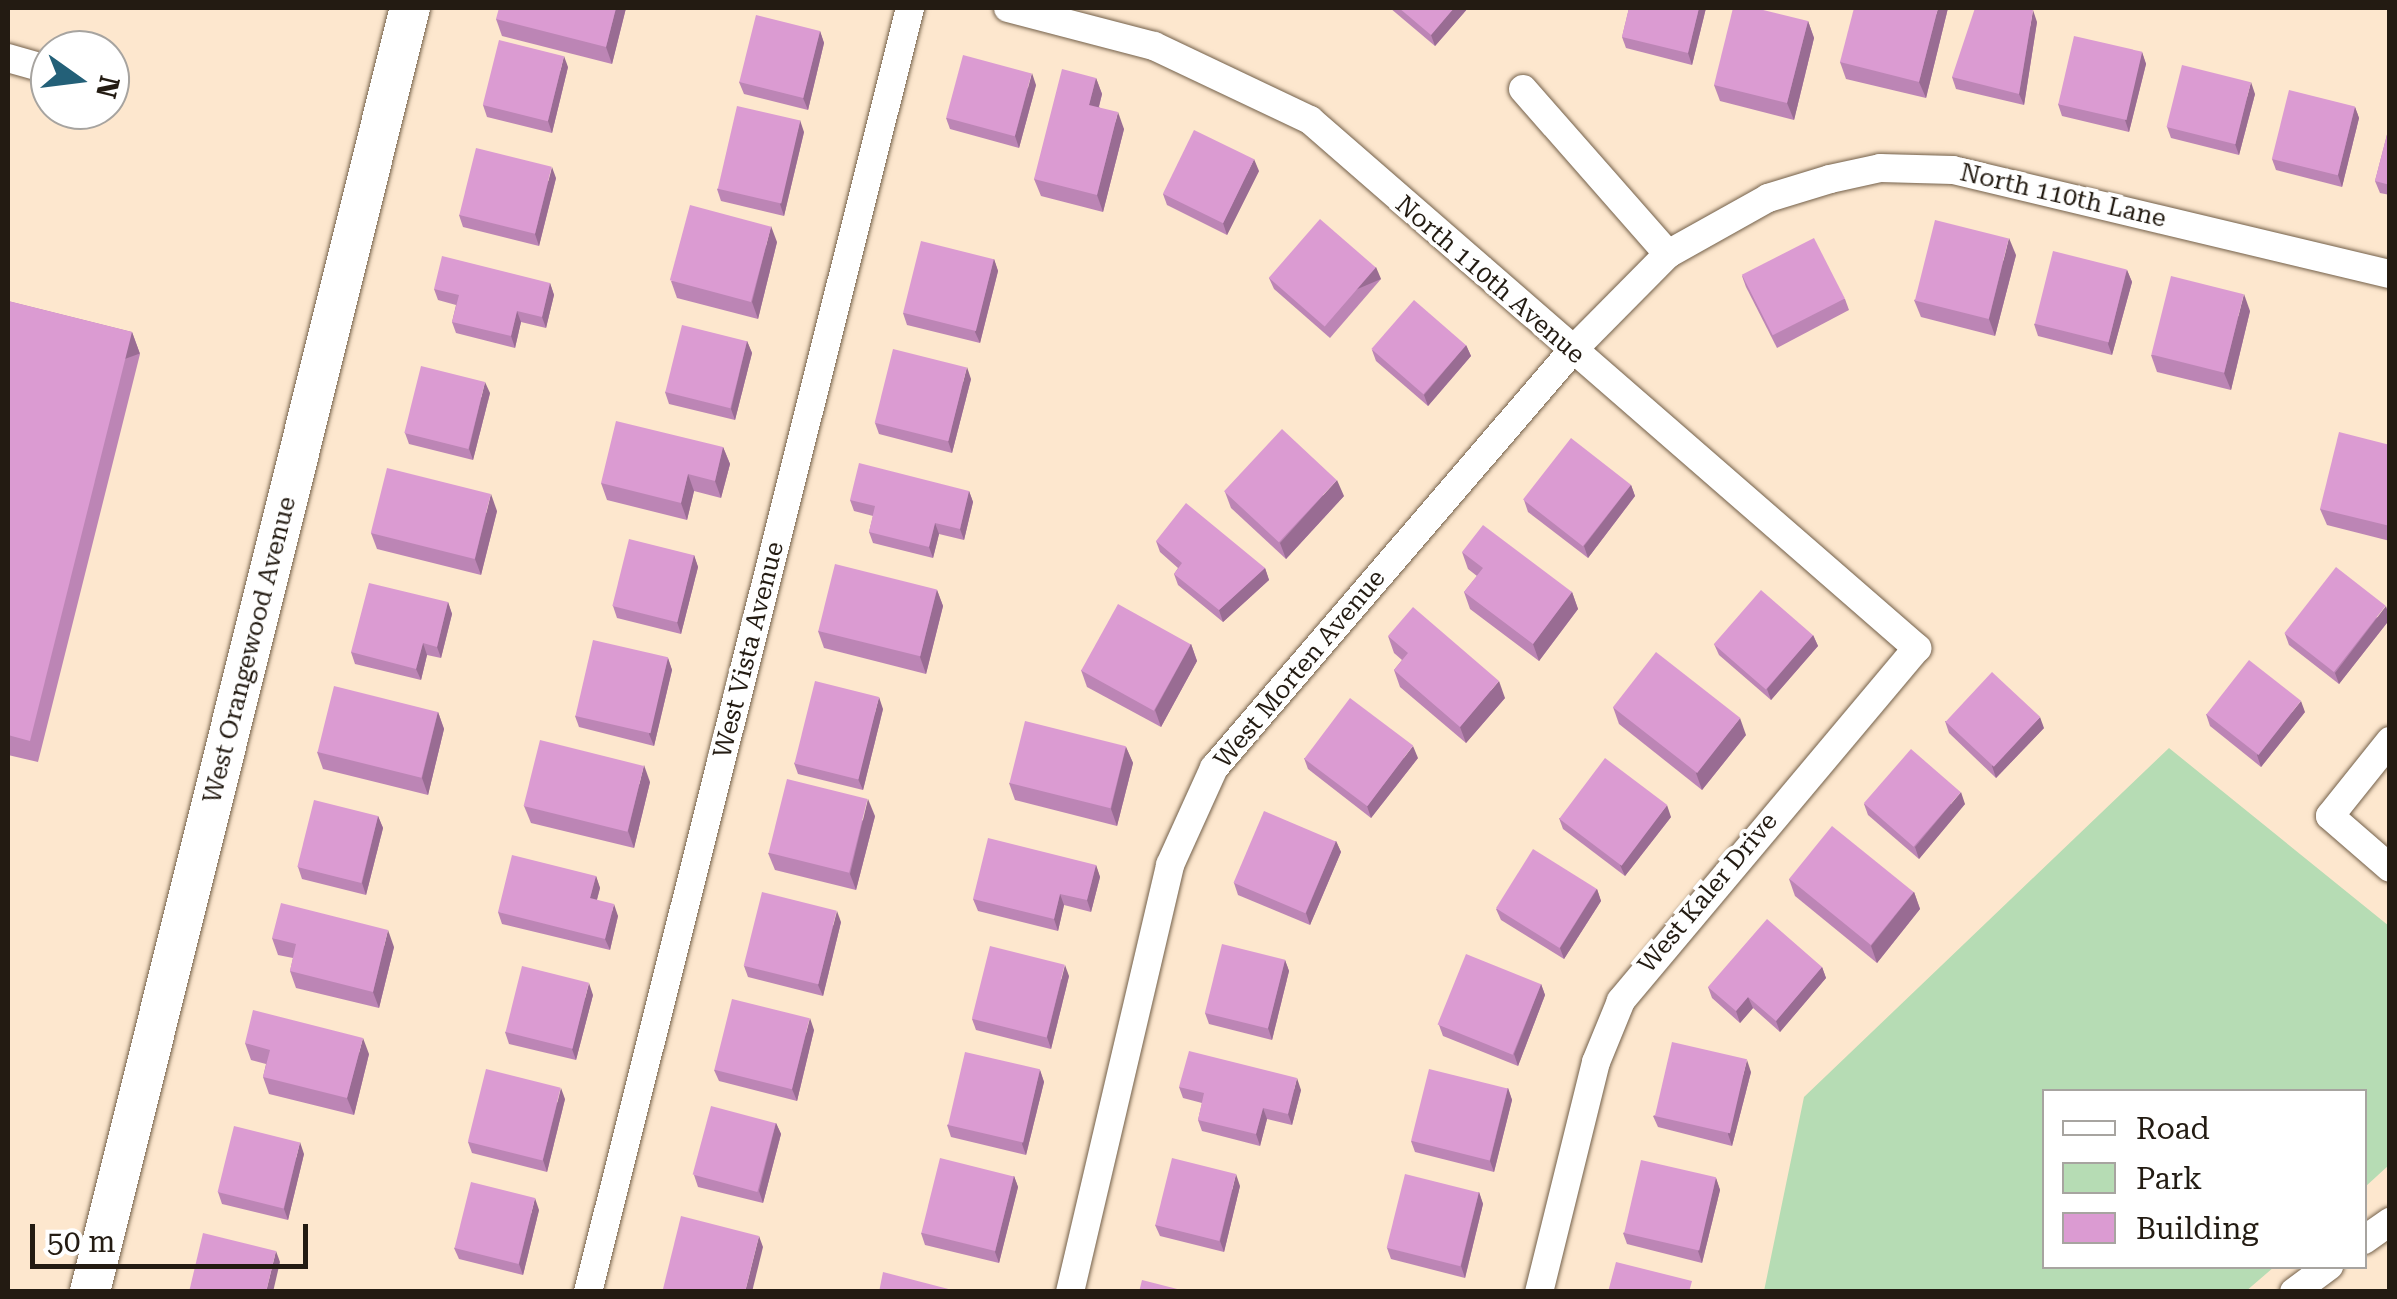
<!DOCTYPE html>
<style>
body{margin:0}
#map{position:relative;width:2397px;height:1299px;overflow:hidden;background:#fde7ce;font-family:"Roboto Serif",serif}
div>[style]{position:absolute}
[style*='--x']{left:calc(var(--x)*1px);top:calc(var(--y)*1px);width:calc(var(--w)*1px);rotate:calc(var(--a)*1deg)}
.green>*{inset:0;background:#b6dcb4}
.roads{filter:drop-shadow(0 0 2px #73604a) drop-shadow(0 0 2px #73604a)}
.street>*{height:28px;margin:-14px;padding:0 14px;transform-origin:14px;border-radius:14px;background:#fff}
.secondary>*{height:40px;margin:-20px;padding:0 20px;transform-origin:20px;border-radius:20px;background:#fff}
.wall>*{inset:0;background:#bc85b5}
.shaded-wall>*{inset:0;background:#996c93;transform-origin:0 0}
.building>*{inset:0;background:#db9bd2;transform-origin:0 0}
span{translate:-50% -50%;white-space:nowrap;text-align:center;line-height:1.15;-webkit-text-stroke:8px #fff;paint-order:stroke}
.street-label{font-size:25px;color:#231b12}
.frame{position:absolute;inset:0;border:10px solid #231b12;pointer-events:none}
.legend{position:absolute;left:2042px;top:1089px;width:325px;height:180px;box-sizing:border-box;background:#fff;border:2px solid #a7a4a0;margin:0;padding:12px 18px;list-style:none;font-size:30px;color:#231b12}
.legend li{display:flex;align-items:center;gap:20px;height:50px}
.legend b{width:50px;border:2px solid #a7a4a0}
.north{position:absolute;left:30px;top:30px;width:100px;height:100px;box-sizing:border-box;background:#fff;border:2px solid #a7a4a0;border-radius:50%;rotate:104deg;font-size:28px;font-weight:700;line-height:40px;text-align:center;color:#231b12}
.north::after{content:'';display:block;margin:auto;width:35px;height:45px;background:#236078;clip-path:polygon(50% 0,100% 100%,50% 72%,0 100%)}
.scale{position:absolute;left:30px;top:1224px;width:278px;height:45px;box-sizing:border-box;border:5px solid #231b12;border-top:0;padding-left:12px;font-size:30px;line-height:35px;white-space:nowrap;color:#231b12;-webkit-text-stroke:8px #fff;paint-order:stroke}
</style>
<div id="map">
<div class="green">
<div style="clip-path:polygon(2169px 748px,2389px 926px,2389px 1165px,2365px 1187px,2364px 1092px,2044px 1092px,2044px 1266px,2274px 1267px,2245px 1292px,1764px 1291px,1804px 1097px)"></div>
</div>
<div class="roads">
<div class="street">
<div style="--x:1008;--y:8;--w:151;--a:14.6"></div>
<div style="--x:1154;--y:46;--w:173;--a:25.4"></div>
<div style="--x:1310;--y:120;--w:805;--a:41.02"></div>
<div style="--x:1917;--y:648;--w:461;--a:130"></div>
<div style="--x:1621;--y:1001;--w:66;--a:112.3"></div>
<div style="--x:1596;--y:1062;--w:237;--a:103.9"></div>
<div style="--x:8;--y:58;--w:44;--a:15.9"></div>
<div style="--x:1523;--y:89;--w:220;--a:48.7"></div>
<div style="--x:2390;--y:741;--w:96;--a:128.7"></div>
<div style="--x:2330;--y:816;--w:79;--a:40.9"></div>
<div style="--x:2364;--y:1240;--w:32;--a:-35"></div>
<div style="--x:588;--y:1292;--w:1324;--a:-75.92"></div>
<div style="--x:1070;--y:1292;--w:439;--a:-76.8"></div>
<div style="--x:1170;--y:865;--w:107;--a:-65.6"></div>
<div style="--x:1214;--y:768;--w:548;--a:-49.36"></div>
<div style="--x:1571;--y:352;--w:138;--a:-45.3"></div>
<div style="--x:1668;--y:254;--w:115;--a:-29.2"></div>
<div style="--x:1768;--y:198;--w:65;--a:-17"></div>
<div style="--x:1830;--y:179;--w:51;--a:-12.4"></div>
<div style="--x:1880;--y:168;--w:73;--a:1.6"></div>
<div style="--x:1953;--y:170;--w:449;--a:13.4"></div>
<div style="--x:2294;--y:1292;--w:44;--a:-36.6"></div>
</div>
<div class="secondary">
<div style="--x:90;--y:1292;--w:1323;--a:-76.01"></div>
</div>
</div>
<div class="wall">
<div style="clip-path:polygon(626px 8px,612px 64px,502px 36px,496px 19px)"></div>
<div style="clip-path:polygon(1390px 8px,1468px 8px,1435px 46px)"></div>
<div style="clip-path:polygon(1629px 8px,1706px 8px,1692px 65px,1626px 48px,1622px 37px)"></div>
<div style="clip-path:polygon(1948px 8px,1926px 98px,1846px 79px,1840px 62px)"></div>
<div style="clip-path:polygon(1808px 21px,1814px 38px,1794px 120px,1720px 101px,1714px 85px)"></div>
<div style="clip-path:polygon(2037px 22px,2024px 105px,1956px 89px,1952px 77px)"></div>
<div style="clip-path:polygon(820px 31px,824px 43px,808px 110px,744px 94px,739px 82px)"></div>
<div style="clip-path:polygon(2142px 52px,2146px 64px,2129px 132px,2062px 116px,2058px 104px)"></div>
<div style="clip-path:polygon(568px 67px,552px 133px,487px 117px,483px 105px)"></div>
<div style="clip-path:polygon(1096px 78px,1102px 94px,1099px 107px,1124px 129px,1103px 212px,1041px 196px,1034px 179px)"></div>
<div style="clip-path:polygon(1036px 85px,1019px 148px,950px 129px,946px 118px)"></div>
<div style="clip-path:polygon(2255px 94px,2239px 155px,2171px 138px,2167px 127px)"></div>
<div style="clip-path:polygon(2355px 107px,2359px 118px,2342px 187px,2276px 170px,2272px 159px)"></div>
<div style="clip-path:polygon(2390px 123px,2390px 195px,2380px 193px,2375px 181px)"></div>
<div style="clip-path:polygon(804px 132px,784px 216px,721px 201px,717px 189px)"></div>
<div style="clip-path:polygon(1259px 171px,1227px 235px,1167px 205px,1163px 194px)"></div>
<div style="clip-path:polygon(556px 178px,539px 246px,463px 227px,459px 215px)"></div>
<div style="clip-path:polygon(777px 242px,758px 319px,677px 298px,671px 281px)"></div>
<div style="clip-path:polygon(2016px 255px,1995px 336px,1921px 317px,1914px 300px)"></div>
<div style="clip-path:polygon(994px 259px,998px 271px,980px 343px,907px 325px,903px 313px)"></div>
<div style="clip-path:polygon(2127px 270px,2132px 282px,2112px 355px,2038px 336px,2034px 324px)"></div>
<div style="clip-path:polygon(1742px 276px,1845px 299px,1849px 310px,1777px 348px,1746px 287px)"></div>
<div style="clip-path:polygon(1269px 278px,1381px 279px,1330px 338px,1274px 289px)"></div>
<div style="clip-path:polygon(550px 283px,554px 295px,546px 328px,521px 322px,515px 348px,456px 333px,452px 322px,456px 305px,438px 300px,434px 289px)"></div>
<div style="clip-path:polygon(8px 301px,132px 332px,140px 354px,38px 762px,8px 755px)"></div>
<div style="clip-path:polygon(2250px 311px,2231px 390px,2157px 372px,2151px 355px)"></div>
<div style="clip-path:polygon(747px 341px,752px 353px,735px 420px,669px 404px,665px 392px)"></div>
<div style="clip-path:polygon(1466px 345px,1471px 356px,1428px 406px,1376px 361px,1372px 350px)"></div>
<div style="clip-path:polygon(971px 379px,952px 453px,879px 434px,875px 423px)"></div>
<div style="clip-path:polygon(490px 393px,473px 460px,409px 444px,405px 433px)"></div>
<div style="clip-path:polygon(2390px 445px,2390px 541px,2327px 525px,2320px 509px)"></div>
<div style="clip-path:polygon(723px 447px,730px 464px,721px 498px,694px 491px,687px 520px,607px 500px,601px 483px)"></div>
<div style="clip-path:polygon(1631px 485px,1635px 496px,1588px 558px,1528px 512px,1524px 500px)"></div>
<div style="clip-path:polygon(969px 491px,973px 502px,964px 540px,939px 534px,933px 558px,873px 543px,869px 532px,873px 516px,854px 511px,850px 500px)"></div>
<div style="clip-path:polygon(1225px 492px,1344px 496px,1286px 559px,1231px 508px)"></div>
<div style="clip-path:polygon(497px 511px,481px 575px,377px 549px,371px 533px)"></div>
<div style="clip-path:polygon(1156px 541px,1265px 568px,1269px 580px,1223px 622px,1178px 585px,1174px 574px,1178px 568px,1160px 552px)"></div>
<div style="clip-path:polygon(1462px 552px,1572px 592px,1578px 609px,1539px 661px,1470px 609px,1464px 592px,1477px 576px,1468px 569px)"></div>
<div style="clip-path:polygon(694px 555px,698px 567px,681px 634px,617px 618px,613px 606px)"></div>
<div style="clip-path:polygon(937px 590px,943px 606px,926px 674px,824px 648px,818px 631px)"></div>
<div style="clip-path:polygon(448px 602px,452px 614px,441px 658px,427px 655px,421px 680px,355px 664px,351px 652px)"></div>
<div style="clip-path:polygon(2390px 615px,2390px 619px,2339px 684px,2289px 645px,2285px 634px)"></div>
<div style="clip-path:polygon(1813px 635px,1818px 646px,1771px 700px,1719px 655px,1714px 644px)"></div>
<div style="clip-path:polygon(1388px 636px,1505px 698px,1466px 743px,1400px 687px,1394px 670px,1402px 660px,1394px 653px)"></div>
<div style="clip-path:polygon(1191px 644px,1197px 661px,1161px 727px,1087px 687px,1081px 670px)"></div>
<div style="clip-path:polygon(668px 658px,672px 670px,654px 746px,579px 727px,575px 716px)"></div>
<div style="clip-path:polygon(1613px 707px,1746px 735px,1702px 790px,1619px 724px)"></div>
<div style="clip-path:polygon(883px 709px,863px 790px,798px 774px,794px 763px)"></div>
<div style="clip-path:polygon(438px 712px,444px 729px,428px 795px,323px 769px,317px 752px)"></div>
<div style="clip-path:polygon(2305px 712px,2261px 767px,2210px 726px,2206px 714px)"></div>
<div style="clip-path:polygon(1945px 721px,2044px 728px,1996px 778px,1949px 733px)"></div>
<div style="clip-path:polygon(1126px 747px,1133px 763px,1117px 826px,1015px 800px,1009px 783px)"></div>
<div style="clip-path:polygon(1304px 758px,1418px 758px,1371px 818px,1308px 769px)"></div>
<div style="clip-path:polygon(650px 782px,634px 848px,531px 823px,524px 806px)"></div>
<div style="clip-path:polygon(1864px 804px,1965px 804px,1919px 859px,1868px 815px)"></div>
<div style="clip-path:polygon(378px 816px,383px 828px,366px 895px,302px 879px,298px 867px)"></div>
<div style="clip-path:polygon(875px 816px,856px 890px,775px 870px,768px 853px)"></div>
<div style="clip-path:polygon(1671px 817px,1625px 876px,1563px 829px,1559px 818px)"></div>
<div style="clip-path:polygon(1336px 841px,1341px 852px,1310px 925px,1238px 895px,1234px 883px)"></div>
<div style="clip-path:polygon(1096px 865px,1100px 877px,1091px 912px,1064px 905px,1058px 931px,978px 911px,973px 899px)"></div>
<div style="clip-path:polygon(596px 876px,600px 888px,597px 900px,618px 916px,610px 950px,502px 924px,498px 912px)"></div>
<div style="clip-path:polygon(1789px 879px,1914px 892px,1920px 909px,1877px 963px,1795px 896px)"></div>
<div style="clip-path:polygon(1597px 889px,1601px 901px,1564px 959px,1501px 920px,1496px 909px)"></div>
<div style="clip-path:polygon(841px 922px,823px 996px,748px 977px,744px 966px)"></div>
<div style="clip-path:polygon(272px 938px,394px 947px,379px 1008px,296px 988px,290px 971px,293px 958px,278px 955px)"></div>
<div style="clip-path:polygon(1285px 960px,1289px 971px,1272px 1040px,1209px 1024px,1205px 1013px)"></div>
<div style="clip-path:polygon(1822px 967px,1826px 978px,1780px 1032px,1753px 1008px,1740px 1023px,1712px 998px,1708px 987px)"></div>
<div style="clip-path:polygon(1069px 976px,1051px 1049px,976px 1030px,972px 1019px)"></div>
<div style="clip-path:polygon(1541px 984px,1545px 995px,1518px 1066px,1443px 1036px,1439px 1025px)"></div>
<div style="clip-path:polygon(593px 995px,576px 1060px,509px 1044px,505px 1032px)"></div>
<div style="clip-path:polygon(814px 1030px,797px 1101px,719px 1081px,714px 1070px)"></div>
<div style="clip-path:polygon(245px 1043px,369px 1054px,354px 1115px,269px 1094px,263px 1077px,266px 1064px,251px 1060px)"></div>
<div style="clip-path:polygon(1040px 1070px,1044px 1082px,1026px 1155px,951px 1137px,947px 1125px)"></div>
<div style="clip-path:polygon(1751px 1072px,1732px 1146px,1658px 1127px,1653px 1116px)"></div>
<div style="clip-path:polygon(1179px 1087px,1301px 1090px,1292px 1125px,1267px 1119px,1260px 1146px,1202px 1131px,1198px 1120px,1202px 1103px,1183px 1098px)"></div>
<div style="clip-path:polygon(1508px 1088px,1512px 1100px,1494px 1172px,1415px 1152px,1411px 1141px)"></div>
<div style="clip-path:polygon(565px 1099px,547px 1172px,472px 1153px,468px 1142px)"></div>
<div style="clip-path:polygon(776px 1123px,781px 1134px,763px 1203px,698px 1187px,694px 1175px)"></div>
<div style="clip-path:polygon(304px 1154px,288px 1220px,222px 1204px,218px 1192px)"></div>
<div style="clip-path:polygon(1014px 1176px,1018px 1187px,999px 1263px,925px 1245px,921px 1233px)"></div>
<div style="clip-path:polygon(1716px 1178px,1720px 1190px,1702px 1263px,1627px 1244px,1623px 1233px)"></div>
<div style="clip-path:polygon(1240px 1186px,1224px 1252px,1160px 1236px,1155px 1225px)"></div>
<div style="clip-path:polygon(1479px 1192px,1483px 1204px,1465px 1278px,1391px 1259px,1387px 1248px)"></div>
<div style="clip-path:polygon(539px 1210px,523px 1275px,459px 1259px,454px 1248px)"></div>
</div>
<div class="shaded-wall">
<div style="clip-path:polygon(616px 8px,626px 8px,612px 64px,606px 47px)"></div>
<div style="clip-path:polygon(1454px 8px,1468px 8px,1435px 46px,1431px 35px)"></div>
<div style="clip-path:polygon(1699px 8px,1706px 8px,1692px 65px,1688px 53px)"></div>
<div style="clip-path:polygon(1938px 8px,1948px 8px,1926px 98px,1919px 82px)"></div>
<div style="clip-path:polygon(2033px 10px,2037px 22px,2024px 105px,2019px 94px)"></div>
<div style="clip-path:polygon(1808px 21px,1814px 38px,1794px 120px,1787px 103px)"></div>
<div style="clip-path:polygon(820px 31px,824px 43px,808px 110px,803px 98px)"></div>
<div style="clip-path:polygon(2142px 52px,2146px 64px,2129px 132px,2125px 120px)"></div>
<div style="clip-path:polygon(564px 56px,568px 67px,552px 133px,548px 121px)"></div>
<div style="clip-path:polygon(1032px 73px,1036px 85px,1019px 148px,1015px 136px)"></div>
<div style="clip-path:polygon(1096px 78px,1102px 94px,1095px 121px,1089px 105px)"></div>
<div style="clip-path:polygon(2251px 82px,2255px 94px,2239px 155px,2235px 144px)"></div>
<div style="clip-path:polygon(2355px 107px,2359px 118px,2342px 187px,2338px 175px)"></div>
<div style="clip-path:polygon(1118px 112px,1124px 129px,1103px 212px,1097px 195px)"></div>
<div style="clip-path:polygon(800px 120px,804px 132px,784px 216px,780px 204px)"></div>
<div style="clip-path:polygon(1254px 159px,1259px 171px,1227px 235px,1223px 223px)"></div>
<div style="clip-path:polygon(552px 167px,556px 178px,539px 246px,535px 234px)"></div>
<div style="clip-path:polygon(771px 226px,777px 242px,758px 319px,752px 302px)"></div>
<div style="clip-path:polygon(2009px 238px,2016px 255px,1995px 336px,1989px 319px)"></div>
<div style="clip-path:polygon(994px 259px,998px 271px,980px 343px,975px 332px)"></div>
<div style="left:1376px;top:267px;width:13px;height:78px;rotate:67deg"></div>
<div style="clip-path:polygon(2127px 270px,2132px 282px,2112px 355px,2108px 344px)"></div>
<div style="clip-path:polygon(550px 283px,554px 295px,546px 328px,542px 317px)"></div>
<div style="clip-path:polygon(2244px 294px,2250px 311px,2231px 390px,2224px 373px)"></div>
<div style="clip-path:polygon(517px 311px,521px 322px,515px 348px,511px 336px)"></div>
<div style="left:132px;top:332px;width:23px;height:422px;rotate:70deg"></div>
<div style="clip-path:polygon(747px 341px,752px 353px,735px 420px,731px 409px)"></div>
<div style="clip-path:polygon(1466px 345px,1471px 356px,1428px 406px,1424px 395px)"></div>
<div style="clip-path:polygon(967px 367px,971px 379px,952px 453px,948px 441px)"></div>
<div style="clip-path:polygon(485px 382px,490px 393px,473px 460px,469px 449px)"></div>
<div style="clip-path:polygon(723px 447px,730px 464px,721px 498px,715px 481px)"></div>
<div style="clip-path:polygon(688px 474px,694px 491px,687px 520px,681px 503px)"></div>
<div style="clip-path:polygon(1337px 480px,1344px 496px,1286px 559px,1280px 543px)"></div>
<div style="clip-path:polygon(1631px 485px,1635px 496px,1588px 558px,1584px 546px)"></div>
<div style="clip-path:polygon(969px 491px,973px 502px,964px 540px,960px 529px)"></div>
<div style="clip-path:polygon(491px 494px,497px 511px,481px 575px,475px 559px)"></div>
<div style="clip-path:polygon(935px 523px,939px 534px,933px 558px,929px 547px)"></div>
<div style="clip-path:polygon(694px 555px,698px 567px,681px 634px,677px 622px)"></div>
<div style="clip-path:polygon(1265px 568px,1269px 580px,1223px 622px,1219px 610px)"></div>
<div style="clip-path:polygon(937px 590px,943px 606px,926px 674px,920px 657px)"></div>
<div style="clip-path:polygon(1572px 592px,1578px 609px,1539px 661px,1533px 644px)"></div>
<div style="clip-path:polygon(448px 602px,452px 614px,441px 658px,437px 647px)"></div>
<div style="clip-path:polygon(2386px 606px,2390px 619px,2339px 684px,2335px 673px)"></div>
<div style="clip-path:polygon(1813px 635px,1818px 646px,1771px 700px,1767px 689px)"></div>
<div style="clip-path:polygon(423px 643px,427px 655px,421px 680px,416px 669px)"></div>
<div style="clip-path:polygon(1191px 644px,1197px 661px,1161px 727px,1155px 710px)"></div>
<div style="clip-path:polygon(668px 658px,672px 670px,654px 746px,649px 734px)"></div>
<div style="clip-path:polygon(1499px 681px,1505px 698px,1466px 743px,1460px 727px)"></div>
<div style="clip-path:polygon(879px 697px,883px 709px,863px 790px,858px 779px)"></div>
<div style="clip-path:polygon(2301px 701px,2305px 712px,2261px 767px,2257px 755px)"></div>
<div style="clip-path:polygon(438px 712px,444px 729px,428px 795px,422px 778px)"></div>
<div style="clip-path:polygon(2040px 717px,2044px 728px,1996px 778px,1992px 766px)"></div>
<div style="clip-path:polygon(1740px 718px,1746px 735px,1702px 790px,1696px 773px)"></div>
<div style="clip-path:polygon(1413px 746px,1418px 758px,1371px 818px,1367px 806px)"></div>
<div style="clip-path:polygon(1126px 747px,1133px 763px,1117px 826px,1111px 809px)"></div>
<div style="clip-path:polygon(644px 765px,650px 782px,634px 848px,628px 831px)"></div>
<div style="clip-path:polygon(1961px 792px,1965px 804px,1919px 859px,1915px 847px)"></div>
<div style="clip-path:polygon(868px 799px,875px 816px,856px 890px,850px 874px)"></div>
<div style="clip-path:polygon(1667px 805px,1671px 817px,1625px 876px,1620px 865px)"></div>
<div style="clip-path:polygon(378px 816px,383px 828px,366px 895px,362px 883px)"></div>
<div style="clip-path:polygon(1336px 841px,1341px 852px,1310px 925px,1306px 913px)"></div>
<div style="clip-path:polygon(1096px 865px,1100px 877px,1091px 912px,1087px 900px)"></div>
<div style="clip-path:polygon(596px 876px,600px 888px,594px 910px,590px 898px)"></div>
<div style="clip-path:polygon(1597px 889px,1601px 901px,1564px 959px,1560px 948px)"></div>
<div style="clip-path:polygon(1914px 892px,1920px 909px,1877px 963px,1871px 946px)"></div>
<div style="clip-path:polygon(1060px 894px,1064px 905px,1058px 931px,1054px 919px)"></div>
<div style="clip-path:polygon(614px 904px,618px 916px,610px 950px,605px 939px)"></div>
<div style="clip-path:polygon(837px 911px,841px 922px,823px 996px,818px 985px)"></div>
<div style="clip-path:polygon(388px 930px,394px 947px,379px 1008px,373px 992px)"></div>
<div style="clip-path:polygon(1285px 960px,1289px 971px,1272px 1040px,1268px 1028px)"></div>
<div style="clip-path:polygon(1065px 965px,1069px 976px,1051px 1049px,1047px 1037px)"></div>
<div style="clip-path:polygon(1822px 967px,1826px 978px,1780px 1032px,1776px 1021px)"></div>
<div style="clip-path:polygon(589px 983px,593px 995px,576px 1060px,572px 1049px)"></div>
<div style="clip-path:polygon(1541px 984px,1545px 995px,1518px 1066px,1514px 1054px)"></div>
<div style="clip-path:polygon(1748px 997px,1753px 1008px,1740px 1023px,1736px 1011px)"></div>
<div style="clip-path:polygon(810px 1018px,814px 1030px,797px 1101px,792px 1089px)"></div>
<div style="clip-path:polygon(363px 1038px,369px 1054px,354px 1115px,347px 1098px)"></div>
<div style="clip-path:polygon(1747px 1060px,1751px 1072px,1732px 1146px,1728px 1134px)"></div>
<div style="clip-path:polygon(1040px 1070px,1044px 1082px,1026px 1155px,1022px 1144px)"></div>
<div style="clip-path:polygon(1297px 1078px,1301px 1090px,1292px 1125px,1288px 1114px)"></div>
<div style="clip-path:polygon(561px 1088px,565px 1099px,547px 1172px,543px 1160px)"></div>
<div style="clip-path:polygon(1508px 1088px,1512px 1100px,1494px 1172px,1490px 1161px)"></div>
<div style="clip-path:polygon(1263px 1108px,1267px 1119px,1260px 1146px,1256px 1134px)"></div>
<div style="clip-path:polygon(776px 1123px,781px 1134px,763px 1203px,759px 1191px)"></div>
<div style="clip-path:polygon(300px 1142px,304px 1154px,288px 1220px,284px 1209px)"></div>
<div style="clip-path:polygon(1236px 1174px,1240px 1186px,1224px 1252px,1220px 1241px)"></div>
<div style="clip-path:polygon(1014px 1176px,1018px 1187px,999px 1263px,995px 1252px)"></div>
<div style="clip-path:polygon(1716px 1178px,1720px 1190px,1702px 1263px,1698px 1251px)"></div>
<div style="clip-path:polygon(1479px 1192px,1483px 1204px,1465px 1278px,1461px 1266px)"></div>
<div style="clip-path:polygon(535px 1198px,539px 1210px,523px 1275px,519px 1264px)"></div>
<div style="clip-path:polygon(759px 1236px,763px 1247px,752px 1292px,745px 1292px)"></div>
<div style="clip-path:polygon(276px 1251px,280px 1262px,273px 1292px,266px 1292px)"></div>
</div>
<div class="building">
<div style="clip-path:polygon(499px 8px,616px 8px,606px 47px,496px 19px)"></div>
<div style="clip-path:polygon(1399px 8px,1454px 8px,1431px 35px)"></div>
<div style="clip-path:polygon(1629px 8px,1699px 8px,1688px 53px,1622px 37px)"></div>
<div style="clip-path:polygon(1733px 8px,1755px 8px,1808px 21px,1787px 103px,1714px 85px)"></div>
<div style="clip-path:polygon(1854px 8px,1938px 8px,1919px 82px,1840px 62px)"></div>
<div style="clip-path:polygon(1975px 8px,2022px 8px,2033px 10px,2019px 94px,1952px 77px)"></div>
<div style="left:756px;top:15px;width:66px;height:69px;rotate:14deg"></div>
<div style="left:2074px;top:36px;width:70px;height:70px;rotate:13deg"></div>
<div style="left:499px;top:40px;width:67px;height:67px;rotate:14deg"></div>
<div style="left:963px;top:55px;width:71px;height:65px;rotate:15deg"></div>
<div style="left:2182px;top:65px;width:71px;height:64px;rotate:14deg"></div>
<div style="clip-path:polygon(1062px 69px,1096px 78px,1089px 105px,1118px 112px,1097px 195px,1034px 179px)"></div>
<div style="left:2289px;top:90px;width:68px;height:71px;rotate:14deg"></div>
<div style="left:737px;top:106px;width:65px;height:85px;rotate:13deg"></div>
<div style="clip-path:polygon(2390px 123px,2390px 185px,2375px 181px)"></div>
<div style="left:1194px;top:130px;width:67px;height:71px;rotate:26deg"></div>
<div style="left:476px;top:148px;width:78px;height:69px;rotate:14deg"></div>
<div style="left:690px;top:205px;width:84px;height:78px;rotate:15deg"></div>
<div style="left:1320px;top:219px;width:74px;height:78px;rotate:41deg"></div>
<div style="left:1935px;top:220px;width:76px;height:83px;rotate:14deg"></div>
<div style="left:1814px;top:238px;width:68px;height:81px;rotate:63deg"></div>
<div style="left:921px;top:241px;width:75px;height:74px;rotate:14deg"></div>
<div style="left:2053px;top:251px;width:76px;height:75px;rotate:14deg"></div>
<div style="clip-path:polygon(442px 256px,550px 283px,542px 317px,517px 311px,511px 336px,452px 322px,459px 295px,434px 289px)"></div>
<div style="left:2171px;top:276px;width:75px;height:81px;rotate:14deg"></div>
<div style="left:1414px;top:300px;width:69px;height:65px;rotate:41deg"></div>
<div style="clip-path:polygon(8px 301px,132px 332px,30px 741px,8px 735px)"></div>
<div style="left:682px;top:325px;width:67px;height:69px;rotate:14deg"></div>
<div style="left:893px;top:349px;width:76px;height:76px;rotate:14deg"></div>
<div style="left:421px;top:366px;width:66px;height:69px;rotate:14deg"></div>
<div style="clip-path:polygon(616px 421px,723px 447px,715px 481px,688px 474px,681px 503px,601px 483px)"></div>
<div style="left:1282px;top:429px;width:75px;height:85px;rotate:43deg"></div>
<div style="clip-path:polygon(2339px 432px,2390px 445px,2390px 526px,2320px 509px)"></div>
<div style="left:1571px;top:438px;width:76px;height:78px;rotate:38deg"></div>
<div style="clip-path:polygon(859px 463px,969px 491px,960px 529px,935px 523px,929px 547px,869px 532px,875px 506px,850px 500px)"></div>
<div style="left:387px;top:468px;width:107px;height:67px;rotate:14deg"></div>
<div style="clip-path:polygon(1186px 503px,1265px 568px,1219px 610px,1174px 574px,1182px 563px,1156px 541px)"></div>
<div style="clip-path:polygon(1483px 525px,1572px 592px,1533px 644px,1464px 592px,1483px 568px,1462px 552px)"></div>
<div style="left:629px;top:539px;width:67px;height:69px;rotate:14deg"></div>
<div style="left:835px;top:564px;width:105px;height:69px;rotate:14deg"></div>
<div style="left:2336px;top:567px;width:63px;height:84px;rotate:38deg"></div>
<div style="clip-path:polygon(369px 583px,448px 602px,437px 647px,423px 643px,416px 669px,351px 652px)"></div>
<div style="left:1761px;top:590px;width:69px;height:72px;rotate:41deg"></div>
<div style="left:1118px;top:604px;width:83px;height:76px;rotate:29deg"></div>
<div style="clip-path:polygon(1413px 607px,1499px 681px,1460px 727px,1394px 670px,1408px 653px,1388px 636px)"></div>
<div style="left:593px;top:640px;width:77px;height:78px;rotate:13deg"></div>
<div style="left:1656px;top:652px;width:107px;height:70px;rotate:38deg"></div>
<div style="left:2249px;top:660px;width:66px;height:69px;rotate:38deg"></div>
<div style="left:1992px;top:672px;width:66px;height:68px;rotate:43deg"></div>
<div style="left:815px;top:681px;width:66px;height:85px;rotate:14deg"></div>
<div style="left:334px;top:686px;width:107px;height:68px;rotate:14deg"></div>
<div style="left:1350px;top:698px;width:79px;height:76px;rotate:37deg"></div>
<div style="left:1025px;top:721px;width:104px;height:64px;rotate:14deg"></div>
<div style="left:540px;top:740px;width:107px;height:68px;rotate:14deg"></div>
<div style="left:1911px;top:749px;width:66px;height:72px;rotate:41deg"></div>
<div style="left:1605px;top:758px;width:78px;height:76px;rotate:37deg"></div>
<div style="left:787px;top:779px;width:83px;height:76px;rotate:14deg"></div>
<div style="left:314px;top:800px;width:66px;height:69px;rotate:14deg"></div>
<div style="left:1264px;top:811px;width:78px;height:78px;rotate:23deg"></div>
<div style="left:1832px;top:826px;width:105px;height:68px;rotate:39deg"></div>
<div style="clip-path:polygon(988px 838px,1096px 865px,1087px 900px,1060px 894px,1054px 919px,973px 899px)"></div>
<div style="left:1533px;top:849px;width:75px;height:70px;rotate:32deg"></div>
<div style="clip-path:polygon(512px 855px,596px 876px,590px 898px,614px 904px,605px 939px,498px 912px)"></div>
<div style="left:762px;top:892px;width:77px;height:76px;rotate:14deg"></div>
<div style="clip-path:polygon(281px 903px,388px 930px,373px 992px,290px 971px,296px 944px,272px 938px)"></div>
<div style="clip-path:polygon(1767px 919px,1822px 967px,1776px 1021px,1748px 997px,1736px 1011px,1708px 987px)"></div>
<div style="left:1222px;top:944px;width:65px;height:71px;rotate:14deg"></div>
<div style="left:990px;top:946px;width:77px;height:75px;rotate:14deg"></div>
<div style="left:1466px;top:954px;width:81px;height:76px;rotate:22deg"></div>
<div style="left:522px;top:966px;width:69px;height:68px;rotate:14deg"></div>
<div style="left:732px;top:999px;width:80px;height:73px;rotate:14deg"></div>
<div style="clip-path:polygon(253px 1010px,363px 1038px,347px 1098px,263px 1077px,270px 1050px,245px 1043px)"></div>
<div style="left:1672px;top:1042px;width:77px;height:76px;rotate:13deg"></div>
<div style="clip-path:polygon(1189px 1051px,1297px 1078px,1288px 1114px,1263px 1108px,1256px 1134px,1198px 1120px,1204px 1093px,1179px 1087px)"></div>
<div style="left:965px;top:1052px;width:77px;height:75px;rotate:13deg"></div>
<div style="left:486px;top:1069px;width:77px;height:75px;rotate:14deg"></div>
<div style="left:1429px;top:1069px;width:81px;height:74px;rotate:14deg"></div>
<div style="left:711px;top:1106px;width:67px;height:71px;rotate:15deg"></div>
<div style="left:234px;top:1126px;width:68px;height:68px;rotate:14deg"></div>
<div style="left:940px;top:1158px;width:76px;height:77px;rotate:14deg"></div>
<div style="left:1172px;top:1158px;width:66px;height:69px;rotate:14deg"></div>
<div style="left:1641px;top:1160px;width:77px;height:75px;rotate:13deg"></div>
<div style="left:1405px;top:1174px;width:76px;height:76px;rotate:14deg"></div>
<div style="left:471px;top:1182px;width:66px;height:68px;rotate:14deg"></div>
<div style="clip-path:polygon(681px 1216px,759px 1236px,745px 1292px,674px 1292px,663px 1289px)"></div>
<div style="clip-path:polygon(203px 1233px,276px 1251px,266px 1292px,189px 1292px)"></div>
<div style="clip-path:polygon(1616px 1262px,1692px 1281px,1689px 1292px,1608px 1292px)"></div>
<div style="clip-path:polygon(883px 1272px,960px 1292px,879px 1292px)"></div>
<div style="clip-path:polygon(1142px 1280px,1189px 1292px,1139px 1292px)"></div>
</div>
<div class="street-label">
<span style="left:2063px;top:196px;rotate:13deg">North 110th Lane</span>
<span style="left:1490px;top:280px;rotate:41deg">North 110th Avenue</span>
<span style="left:250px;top:650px;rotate:-76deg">West Orangewood Avenue</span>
<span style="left:749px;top:650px;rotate:-76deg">West Vista Avenue</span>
<span style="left:1300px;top:669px;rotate:-50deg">West Morten Avenue</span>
<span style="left:1708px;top:893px;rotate:-50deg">West Kaler Drive</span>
</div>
<div class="frame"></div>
<ul class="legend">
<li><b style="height:12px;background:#fff"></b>Road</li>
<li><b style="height:28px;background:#b6dcb4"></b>Park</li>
<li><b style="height:28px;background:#db9bd2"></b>Building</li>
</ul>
<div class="north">N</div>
<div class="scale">50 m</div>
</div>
